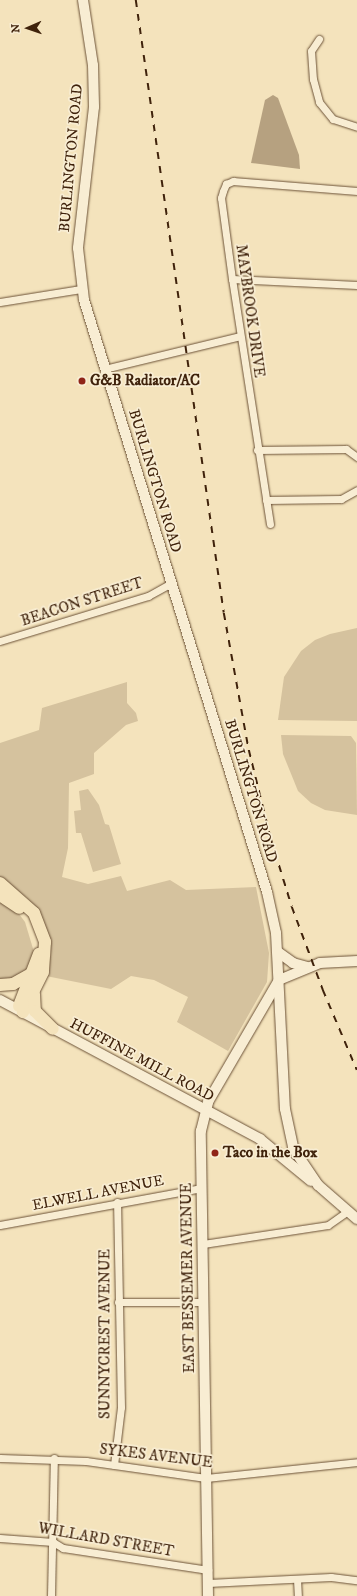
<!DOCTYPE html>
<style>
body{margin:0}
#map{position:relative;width:357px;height:1596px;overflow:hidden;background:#f4e3bc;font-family:"IM FELL DW Pica",serif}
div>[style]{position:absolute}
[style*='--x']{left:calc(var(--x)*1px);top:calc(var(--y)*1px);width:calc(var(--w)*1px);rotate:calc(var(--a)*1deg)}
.green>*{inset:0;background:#d5c29e}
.water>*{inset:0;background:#b6a180}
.roads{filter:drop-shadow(0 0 1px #6c5237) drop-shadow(0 0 1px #6c5237)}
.street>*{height:7px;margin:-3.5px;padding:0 3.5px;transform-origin:3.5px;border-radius:3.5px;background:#f8edd3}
.secondary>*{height:10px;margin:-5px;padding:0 5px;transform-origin:5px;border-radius:5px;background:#f8edd3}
.highway>*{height:12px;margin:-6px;padding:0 6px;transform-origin:6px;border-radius:6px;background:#f4e3bc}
.rail>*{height:1.5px;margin-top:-0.75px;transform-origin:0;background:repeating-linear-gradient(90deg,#3f220b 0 7px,transparent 0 14px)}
.dots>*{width:11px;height:11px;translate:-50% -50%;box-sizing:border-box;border:2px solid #f8edd3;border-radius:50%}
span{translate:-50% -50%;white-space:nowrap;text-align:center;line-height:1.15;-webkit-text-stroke:3.5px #f8edd3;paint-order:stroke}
.street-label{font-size:15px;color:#3f220b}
.poi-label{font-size:15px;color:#3f220b;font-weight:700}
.left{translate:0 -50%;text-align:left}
.north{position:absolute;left:8px;top:8px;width:40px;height:40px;-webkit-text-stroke:3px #f8edd3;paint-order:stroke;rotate:268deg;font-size:11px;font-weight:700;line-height:16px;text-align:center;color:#3f220b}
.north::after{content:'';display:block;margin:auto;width:14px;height:18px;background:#3f220b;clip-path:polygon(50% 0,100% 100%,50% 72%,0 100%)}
</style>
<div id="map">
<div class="green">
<div style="clip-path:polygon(357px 628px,357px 721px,278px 720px,284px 677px,301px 651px,315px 640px,330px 634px)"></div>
<div style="clip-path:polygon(127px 682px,127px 703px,136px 713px,138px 721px,126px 725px,94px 753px,94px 774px,69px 783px,68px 848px,62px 877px,88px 884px,121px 876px,127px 891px,170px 880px,186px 890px,256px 887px,269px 953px,267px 982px,228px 1051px,177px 1022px,188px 997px,154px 980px,131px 976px,111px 989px,46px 976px,51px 953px,49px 939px,39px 912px,27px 898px,0 878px,0 743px,39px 730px,42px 708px)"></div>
<div style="clip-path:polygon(281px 735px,351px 736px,356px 743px,357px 815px,325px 810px,311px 803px,298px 791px,283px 754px)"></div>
<div style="clip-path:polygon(88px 789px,99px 805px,105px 824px,109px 825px,121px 864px,93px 872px,81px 833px,76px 833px,74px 811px,81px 810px,79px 791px)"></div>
<div style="clip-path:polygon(0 899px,19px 914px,25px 922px,34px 952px,30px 969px,18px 978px,0 981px)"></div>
</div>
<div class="water">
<div style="clip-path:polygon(273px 95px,278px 98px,299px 155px,300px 169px,251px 163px,265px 100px)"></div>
</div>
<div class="roads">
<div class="street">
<div style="--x:319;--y:39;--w:14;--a:124"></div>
<div style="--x:311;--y:51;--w:28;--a:86"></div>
<div style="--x:313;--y:79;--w:24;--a:75"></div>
<div style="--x:319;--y:102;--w:22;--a:51"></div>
<div style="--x:333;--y:119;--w:25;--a:18"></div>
<div style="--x:232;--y:279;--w:125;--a:2.7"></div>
<div style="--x:0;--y:302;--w:82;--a:-9.1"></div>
<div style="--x:104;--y:369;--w:140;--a:-13.6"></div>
<div style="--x:257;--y:450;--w:89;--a:-0.6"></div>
<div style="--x:346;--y:449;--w:14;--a:36"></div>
<div style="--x:266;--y:500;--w:75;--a:-0.8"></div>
<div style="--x:341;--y:499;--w:18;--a:-29"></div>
<div style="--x:270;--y:524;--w:248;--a:-98.8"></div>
<div style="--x:232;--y:279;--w:82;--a:-97.7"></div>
<div style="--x:221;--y:198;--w:7;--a:-74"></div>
<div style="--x:223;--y:191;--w:8;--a:-67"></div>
<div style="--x:226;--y:184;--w:8;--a:-23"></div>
<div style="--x:233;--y:181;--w:124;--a:4.6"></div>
<div style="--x:0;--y:641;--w:155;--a:-16.9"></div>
<div style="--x:148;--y:596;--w:25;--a:-29"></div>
<div style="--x:0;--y:1225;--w:205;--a:-10.4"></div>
<div style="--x:203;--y:1244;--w:126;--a:-8.6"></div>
<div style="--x:328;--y:1225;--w:24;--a:-35"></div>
<div style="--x:118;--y:1302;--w:86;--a:0"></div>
<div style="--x:0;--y:1458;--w:86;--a:2"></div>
<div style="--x:86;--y:1461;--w:121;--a:8.1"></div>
<div style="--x:206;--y:1478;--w:152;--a:-6"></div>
<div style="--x:114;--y:1465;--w:58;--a:-83.1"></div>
<div style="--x:121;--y:1407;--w:205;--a:-91.1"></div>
<div style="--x:0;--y:1538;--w:53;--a:4.3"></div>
<div style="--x:53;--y:1542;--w:12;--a:31"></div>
<div style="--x:63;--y:1548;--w:147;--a:8.6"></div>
<div style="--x:297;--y:1579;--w:17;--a:87"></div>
<div style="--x:208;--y:1583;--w:123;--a:-2.8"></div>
<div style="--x:331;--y:1577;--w:26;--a:7"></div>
<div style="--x:51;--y:1596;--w:138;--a:-88.8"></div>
</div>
<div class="secondary">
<div style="--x:83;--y:0;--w:66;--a:81.3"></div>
<div style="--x:93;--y:65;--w:42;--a:88.6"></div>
<div style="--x:94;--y:107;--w:142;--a:96.5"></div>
<div style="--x:78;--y:248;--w:52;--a:83.4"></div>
<div style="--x:84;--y:300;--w:620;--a:72.82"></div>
<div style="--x:267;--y:892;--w:42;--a:77.6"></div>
<div style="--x:276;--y:933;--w:176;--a:87.1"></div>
<div style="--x:285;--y:1109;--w:40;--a:78"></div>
<div style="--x:293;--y:1148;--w:45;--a:56"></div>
<div style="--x:318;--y:1185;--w:52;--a:41.1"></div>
<div style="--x:278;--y:952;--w:19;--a:36"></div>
<div style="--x:293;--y:963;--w:15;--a:16"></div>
<div style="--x:279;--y:980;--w:44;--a:-22.5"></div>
<div style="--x:320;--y:963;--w:37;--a:-3"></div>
<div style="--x:0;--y:1000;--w:295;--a:28.1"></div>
<div style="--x:260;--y:1139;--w:66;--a:39.5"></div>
<div style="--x:208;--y:1596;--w:465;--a:-90.9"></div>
<div style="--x:201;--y:1131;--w:30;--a:-76"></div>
<div style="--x:208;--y:1102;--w:141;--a:-59.8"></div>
</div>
<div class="highway">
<div style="--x:0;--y:883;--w:45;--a:41.4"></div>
<div style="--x:34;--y:913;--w:31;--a:69"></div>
<div style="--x:45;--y:942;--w:30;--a:94"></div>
<div style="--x:43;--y:972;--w:45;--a:116.6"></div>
<div style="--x:0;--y:895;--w:23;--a:34"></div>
<div style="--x:0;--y:985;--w:13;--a:-4"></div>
<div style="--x:13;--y:984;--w:23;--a:-29"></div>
<div style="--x:34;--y:994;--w:17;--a:87"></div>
<div style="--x:35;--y:1011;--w:25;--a:45"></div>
<div style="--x:19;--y:1006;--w:56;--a:-69"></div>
</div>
</div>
<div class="rail">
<div style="--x:136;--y:0;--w:619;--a:81.83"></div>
<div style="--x:224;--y:613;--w:139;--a:79.7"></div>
<div style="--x:249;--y:750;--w:92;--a:76.1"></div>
<div style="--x:271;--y:839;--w:71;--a:72.8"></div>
<div style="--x:292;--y:907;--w:89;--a:69.5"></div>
<div style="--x:323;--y:990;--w:87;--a:67"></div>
</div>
<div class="dots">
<div style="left:82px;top:381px;background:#8f2418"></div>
<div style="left:215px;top:1153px;background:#8f2418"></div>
</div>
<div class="street-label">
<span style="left:71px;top:158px;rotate:-85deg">BURLINGTON ROAD</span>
<span style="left:250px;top:311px;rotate:82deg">MAYBROOK DRIVE</span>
<span style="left:155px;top:481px;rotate:73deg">BURLINGTON ROAD</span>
<span style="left:82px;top:602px;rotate:-18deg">BEACON STREET</span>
<span style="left:251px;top:791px;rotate:73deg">BURLINGTON ROAD</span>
<span style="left:142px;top:1060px;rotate:28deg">HUFFINE MILL ROAD</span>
<span style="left:98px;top:1193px;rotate:-11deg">ELWELL AVENUE</span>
<span style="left:188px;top:1278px;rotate:-91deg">EAST BESSEMER AVENUE</span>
<span style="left:105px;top:1334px;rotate:-90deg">SUNNYCREST AVENUE</span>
<span style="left:156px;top:1456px;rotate:7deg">SYKES AVENUE</span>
<span style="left:106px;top:1540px;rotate:10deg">WILLARD STREET</span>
</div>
<div class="poi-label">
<span class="left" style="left:90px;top:381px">G&amp;B Radiator/AC</span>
<span class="left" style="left:223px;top:1153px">Taco in the Box</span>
</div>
<div class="north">N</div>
</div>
